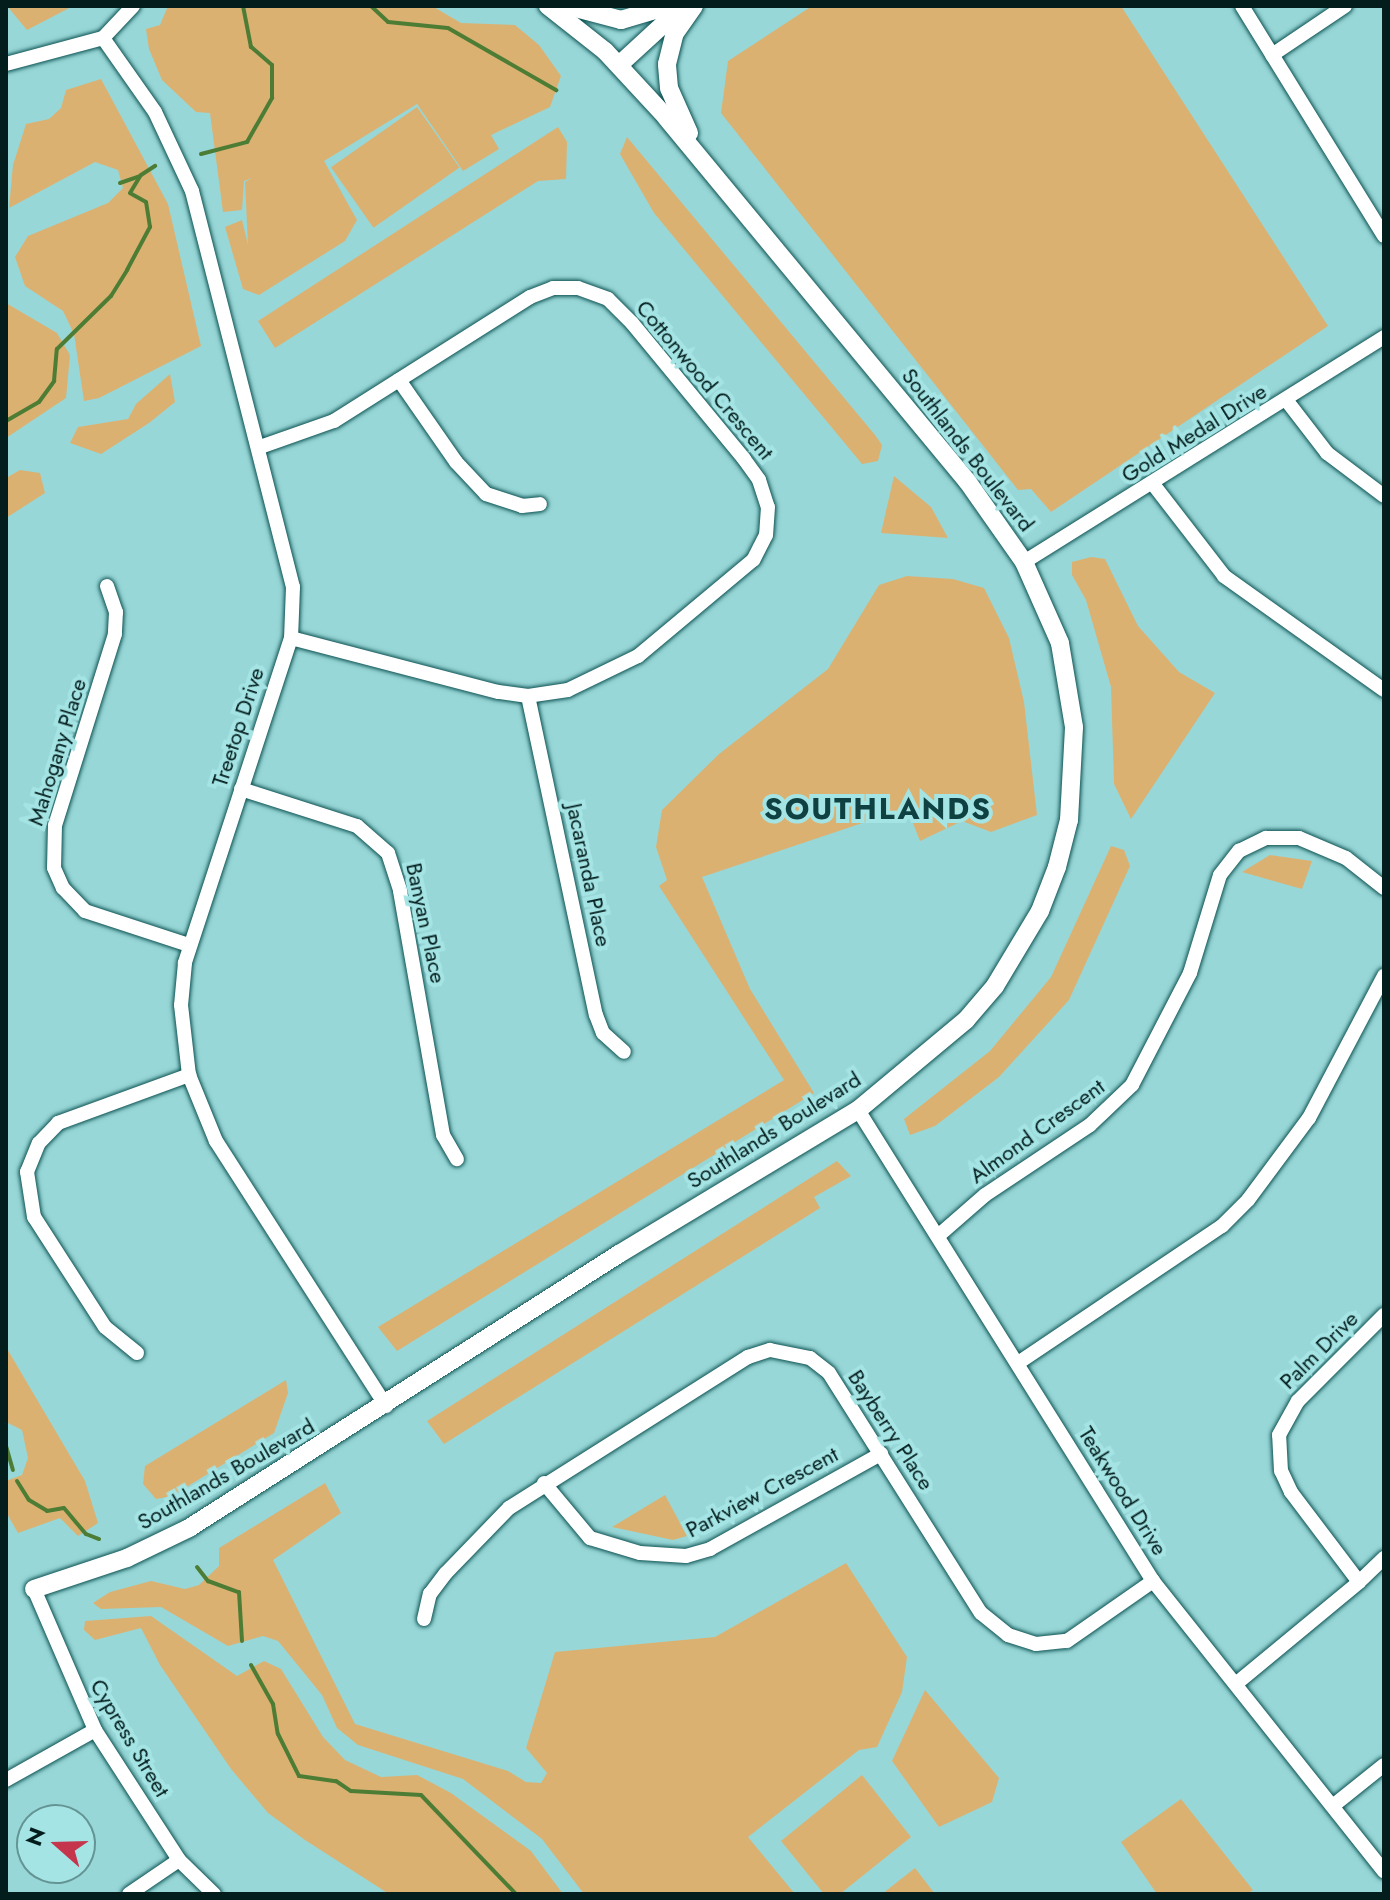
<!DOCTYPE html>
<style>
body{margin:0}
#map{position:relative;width:1390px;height:1900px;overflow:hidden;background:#98d7d7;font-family:Jost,sans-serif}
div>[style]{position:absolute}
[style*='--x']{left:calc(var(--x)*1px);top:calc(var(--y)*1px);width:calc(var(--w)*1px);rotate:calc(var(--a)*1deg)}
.green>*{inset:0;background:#dbb172;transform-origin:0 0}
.stream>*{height:4px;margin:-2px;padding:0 2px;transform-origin:2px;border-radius:2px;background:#4d7d35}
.roads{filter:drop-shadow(0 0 2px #0d5253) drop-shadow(0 0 2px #0d5253)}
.minor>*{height:14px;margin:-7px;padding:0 7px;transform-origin:7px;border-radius:7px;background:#fff}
.major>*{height:18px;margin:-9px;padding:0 9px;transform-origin:9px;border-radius:9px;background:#fff}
span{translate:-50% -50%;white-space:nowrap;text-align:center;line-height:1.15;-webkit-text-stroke:8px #a5e4e4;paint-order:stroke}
.street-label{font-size:22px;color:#031d1d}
.district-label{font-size:30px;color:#104142;font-weight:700;letter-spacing:2px}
.frame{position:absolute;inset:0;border:8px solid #031d1d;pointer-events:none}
.north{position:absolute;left:16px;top:1804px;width:80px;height:80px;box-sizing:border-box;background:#a5e4e4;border:2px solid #649494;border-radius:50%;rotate:290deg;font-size:22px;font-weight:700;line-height:32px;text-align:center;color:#031d1d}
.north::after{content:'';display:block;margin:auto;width:28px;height:36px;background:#c5354c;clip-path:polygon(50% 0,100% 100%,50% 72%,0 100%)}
</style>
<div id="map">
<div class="green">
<div style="clip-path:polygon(7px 6px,73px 6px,27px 30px)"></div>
<div style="clip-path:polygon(168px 6px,432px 6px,461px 23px,515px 25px,539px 45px,561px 76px,550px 107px,491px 135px,499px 149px,463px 171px,417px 104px,324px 161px,357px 220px,345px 241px,259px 295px,243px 289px,225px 227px,242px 220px,248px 245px,245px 182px,252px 178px,244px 181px,242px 210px,223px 212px,210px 113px,196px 112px,162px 80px,149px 49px,146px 29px,160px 25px)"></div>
<div style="clip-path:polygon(812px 6px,1121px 6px,1328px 326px,1051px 512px,1031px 489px,1018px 490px,721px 113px,728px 61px)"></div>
<div style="clip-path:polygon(101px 79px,168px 204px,201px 346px,99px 398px,84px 401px,74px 334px,63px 311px,25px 286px,15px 257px,28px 236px,108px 203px,123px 188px,118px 170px,95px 162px,9px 208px,13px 165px,26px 124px,49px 119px,61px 108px,66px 90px)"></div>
<div style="left:417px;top:107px;width:74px;height:105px;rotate:55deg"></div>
<div style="clip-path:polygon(558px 127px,567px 142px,566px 179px,538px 181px,275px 348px,258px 321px)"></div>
<div style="clip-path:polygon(627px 137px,875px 435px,882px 445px,878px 461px,862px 464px,654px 213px,620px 154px)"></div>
<div style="clip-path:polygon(6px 303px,57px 333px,70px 355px,66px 398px,6px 438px)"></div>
<div style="clip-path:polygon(170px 374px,175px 402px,149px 423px,101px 454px,70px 443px,78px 427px,128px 419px,136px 404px)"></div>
<div style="clip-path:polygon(20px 470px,40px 473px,45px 493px,6px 518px,6px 478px)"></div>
<div style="clip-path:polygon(894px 476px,931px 507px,948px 538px,881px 533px)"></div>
<div style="clip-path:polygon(1091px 557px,1105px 559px,1138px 626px,1179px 672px,1215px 693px,1131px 819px,1114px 784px,1111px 687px,1086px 600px,1072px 575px,1072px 562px)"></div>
<div style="clip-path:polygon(907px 576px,953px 579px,984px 588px,1009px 638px,1024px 702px,1037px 815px,991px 832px,962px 821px,920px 841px,907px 808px,702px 877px,750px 989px,814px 1093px,397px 1351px,378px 1327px,784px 1080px,659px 886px,667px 880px,656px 847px,662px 810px,719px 754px,828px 669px,879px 585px)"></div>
<div style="clip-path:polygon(1111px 846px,1124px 850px,1130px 866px,1069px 1000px,999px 1077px,935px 1126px,910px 1135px,904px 1119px,990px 1051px,1051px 977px)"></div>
<div style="clip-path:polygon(1270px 855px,1312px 861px,1302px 889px,1242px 872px)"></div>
<div style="clip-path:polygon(837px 1161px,851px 1176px,814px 1197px,820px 1208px,444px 1444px,427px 1421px)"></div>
<div style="clip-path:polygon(6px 1347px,85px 1481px,98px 1523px,78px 1536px,60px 1518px,18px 1533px,6px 1512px,6px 1481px,22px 1475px,28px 1458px,22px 1430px,6px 1422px)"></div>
<div style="clip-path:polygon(286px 1380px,288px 1393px,274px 1433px,172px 1496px,156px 1499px,143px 1484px,145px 1466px)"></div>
<div style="clip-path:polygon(325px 1483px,341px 1513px,273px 1560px,355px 1724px,508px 1771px,526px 1782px,541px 1783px,547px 1773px,526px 1748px,555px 1652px,715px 1637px,846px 1563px,907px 1657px,902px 1692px,877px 1747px,859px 1750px,748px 1837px,795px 1894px,584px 1894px,542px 1839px,463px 1779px,358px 1745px,337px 1728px,322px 1695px,278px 1641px,263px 1636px,228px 1646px,161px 1607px,101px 1609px,93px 1603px,110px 1592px,151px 1581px,185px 1589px,199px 1585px,219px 1566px,219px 1548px)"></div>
<div style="clip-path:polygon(665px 1495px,687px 1536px,673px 1540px,612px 1527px)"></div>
<div style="clip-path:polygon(151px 1616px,237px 1676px,264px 1661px,281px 1669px,323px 1737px,345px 1760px,381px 1777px,417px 1775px,451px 1793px,531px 1851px,563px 1894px,389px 1894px,305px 1840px,268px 1813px,231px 1769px,160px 1665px,141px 1628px,95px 1640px,84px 1630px,85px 1621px)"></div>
<div style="clip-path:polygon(925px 1690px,999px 1778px,992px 1802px,939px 1827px,892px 1761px)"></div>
<div style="clip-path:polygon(862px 1775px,911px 1837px,840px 1894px,824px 1894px,781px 1841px)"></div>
<div style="clip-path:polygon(1181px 1799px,1253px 1890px,1247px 1894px,1157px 1894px,1121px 1842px)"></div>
<div style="clip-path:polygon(915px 1868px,935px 1894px,882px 1894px)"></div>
</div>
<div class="stream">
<div style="--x:371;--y:6;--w:23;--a:43"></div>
<div style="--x:388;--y:22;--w:60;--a:5.7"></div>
<div style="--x:448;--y:28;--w:125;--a:29.9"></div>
<div style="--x:201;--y:154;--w:48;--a:-14.6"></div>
<div style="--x:247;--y:142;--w:51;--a:-60.4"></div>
<div style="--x:272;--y:98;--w:33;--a:-90"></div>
<div style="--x:272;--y:65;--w:28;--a:-139"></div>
<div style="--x:251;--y:47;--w:42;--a:-101"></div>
<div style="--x:120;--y:183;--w:21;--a:-19"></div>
<div style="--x:6;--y:421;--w:38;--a:-30"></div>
<div style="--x:39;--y:402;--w:26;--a:-54"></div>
<div style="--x:54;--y:381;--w:32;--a:-85"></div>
<div style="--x:57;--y:349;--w:76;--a:-44.5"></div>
<div style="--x:111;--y:296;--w:31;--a:-58"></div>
<div style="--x:127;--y:270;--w:49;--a:-61.9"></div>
<div style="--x:150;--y:227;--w:25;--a:-99"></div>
<div style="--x:146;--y:202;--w:18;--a:-151"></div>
<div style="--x:130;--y:193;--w:21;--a:-59"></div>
<div style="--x:141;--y:175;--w:17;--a:-33"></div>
<div style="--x:6;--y:1446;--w:25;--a:74"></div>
<div style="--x:17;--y:1481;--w:22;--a:58"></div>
<div style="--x:29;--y:1500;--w:21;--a:31"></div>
<div style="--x:47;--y:1511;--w:17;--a:-10"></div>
<div style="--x:64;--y:1508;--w:34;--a:50"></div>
<div style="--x:86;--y:1534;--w:14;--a:21"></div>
<div style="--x:197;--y:1567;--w:18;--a:52"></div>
<div style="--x:208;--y:1581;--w:33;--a:20"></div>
<div style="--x:239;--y:1592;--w:49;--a:86.5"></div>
<div style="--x:251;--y:1665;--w:45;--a:60.6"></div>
<div style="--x:273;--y:1704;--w:30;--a:81"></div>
<div style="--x:278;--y:1734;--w:47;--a:63.4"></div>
<div style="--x:299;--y:1776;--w:37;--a:8"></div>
<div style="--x:336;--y:1781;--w:18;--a:34"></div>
<div style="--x:351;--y:1791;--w:70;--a:3.3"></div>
<div style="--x:421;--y:1795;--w:137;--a:46.2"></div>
</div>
<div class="roads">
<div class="minor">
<div style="--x:1242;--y:6;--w:270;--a:58.3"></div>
<div style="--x:103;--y:38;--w:90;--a:54.9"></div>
<div style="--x:155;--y:112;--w:87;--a:64.9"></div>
<div style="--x:192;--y:191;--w:409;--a:75.7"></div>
<div style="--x:293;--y:587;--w:51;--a:92.2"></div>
<div style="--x:291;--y:638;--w:342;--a:108.1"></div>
<div style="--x:185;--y:963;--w:42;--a:95.4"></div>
<div style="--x:181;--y:1005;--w:70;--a:83.5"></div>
<div style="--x:189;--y:1075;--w:71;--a:67.8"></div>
<div style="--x:216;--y:1141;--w:315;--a:57.3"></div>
<div style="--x:1272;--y:55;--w:88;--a:-33.9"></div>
<div style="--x:6;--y:64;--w:100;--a:-15"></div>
<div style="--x:103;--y:38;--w:44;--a:-46.8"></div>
<div style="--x:399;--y:380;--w:100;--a:55.2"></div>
<div style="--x:456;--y:462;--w:44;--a:46.8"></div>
<div style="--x:486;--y:494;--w:38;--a:18"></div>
<div style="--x:522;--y:506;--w:18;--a:-6"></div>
<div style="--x:1287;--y:401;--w:66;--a:52.4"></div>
<div style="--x:1327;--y:453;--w:71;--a:37"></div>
<div style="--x:260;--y:447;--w:78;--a:-19.4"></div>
<div style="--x:334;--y:421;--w:232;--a:-32.3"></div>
<div style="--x:530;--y:297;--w:25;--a:-21"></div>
<div style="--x:553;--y:288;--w:25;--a:0"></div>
<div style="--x:578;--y:288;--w:32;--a:20"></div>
<div style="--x:608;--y:299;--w:34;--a:45"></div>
<div style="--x:632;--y:323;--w:176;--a:50.5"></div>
<div style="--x:744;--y:459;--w:26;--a:54"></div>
<div style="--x:759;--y:480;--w:28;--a:72"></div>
<div style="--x:768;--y:507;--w:28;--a:94"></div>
<div style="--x:766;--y:535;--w:28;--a:117"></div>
<div style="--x:753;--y:560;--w:150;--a:140.1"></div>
<div style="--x:638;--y:656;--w:78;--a:154.1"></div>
<div style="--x:568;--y:690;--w:40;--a:171.5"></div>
<div style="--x:528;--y:696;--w:30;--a:-172"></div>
<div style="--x:498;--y:692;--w:214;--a:-165.4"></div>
<div style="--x:1153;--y:484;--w:116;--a:52.3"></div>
<div style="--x:1224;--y:576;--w:196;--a:35.5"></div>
<div style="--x:1024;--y:562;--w:425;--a:-32"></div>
<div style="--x:107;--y:586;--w:28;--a:71"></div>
<div style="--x:116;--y:612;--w:22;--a:93"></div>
<div style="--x:115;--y:634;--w:200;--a:107.4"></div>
<div style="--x:55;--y:825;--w:43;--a:91.3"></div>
<div style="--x:54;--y:868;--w:22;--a:66"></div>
<div style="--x:63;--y:888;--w:32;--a:46"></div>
<div style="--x:85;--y:911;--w:109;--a:18.1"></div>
<div style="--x:528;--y:696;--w:326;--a:78"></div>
<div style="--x:596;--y:1015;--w:19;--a:69"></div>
<div style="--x:603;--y:1033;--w:28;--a:42"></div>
<div style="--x:241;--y:789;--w:122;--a:17.7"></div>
<div style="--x:357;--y:826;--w:41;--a:41.1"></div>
<div style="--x:388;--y:853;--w:40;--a:72"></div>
<div style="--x:400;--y:891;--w:248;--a:80"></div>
<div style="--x:443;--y:1135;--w:28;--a:60"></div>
<div style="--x:858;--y:1110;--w:556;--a:57.94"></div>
<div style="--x:1153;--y:1581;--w:371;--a:51.5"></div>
<div style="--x:938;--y:1236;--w:62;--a:-41.1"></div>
<div style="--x:985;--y:1195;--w:126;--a:-33.7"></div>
<div style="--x:1090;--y:1125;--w:58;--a:-43.6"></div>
<div style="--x:1132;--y:1085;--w:126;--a:-62.6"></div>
<div style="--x:1190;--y:973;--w:102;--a:-73"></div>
<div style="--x:1220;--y:875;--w:31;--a:-52"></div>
<div style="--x:1239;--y:851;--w:30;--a:-26"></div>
<div style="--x:1266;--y:838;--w:33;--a:0"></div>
<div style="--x:1299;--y:838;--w:51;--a:23.1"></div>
<div style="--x:1346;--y:858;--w:48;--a:38.3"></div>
<div style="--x:137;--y:1353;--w:41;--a:-140.9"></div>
<div style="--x:105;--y:1327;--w:131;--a:-122.8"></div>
<div style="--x:34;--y:1217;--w:46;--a:-98.8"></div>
<div style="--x:27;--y:1172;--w:31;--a:-68"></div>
<div style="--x:39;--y:1143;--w:28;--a:-46"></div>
<div style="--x:58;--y:1123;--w:140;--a:-20.1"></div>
<div style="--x:1018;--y:1363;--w:246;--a:-33.9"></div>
<div style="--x:1222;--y:1226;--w:37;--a:-45"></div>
<div style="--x:1248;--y:1200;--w:102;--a:-53.4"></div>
<div style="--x:1309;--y:1118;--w:161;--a:-62.2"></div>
<div style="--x:544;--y:1483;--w:72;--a:50.1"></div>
<div style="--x:590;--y:1538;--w:52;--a:16.7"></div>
<div style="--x:640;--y:1553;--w:46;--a:3.7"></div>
<div style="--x:686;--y:1556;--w:25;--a:-16"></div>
<div style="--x:710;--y:1549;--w:196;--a:-29.1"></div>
<div style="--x:1359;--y:1582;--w:35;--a:-44"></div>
<div style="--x:34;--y:1589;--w:154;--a:66.6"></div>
<div style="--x:95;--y:1730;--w:155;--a:57.1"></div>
<div style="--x:179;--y:1860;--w:49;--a:44.2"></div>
<div style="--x:424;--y:1619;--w:26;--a:-77"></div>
<div style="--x:430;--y:1594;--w:26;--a:-53"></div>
<div style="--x:446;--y:1573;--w:91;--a:-45.9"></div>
<div style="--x:509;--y:1508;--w:283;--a:-32.3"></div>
<div style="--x:748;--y:1357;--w:23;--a:-18"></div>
<div style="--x:770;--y:1350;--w:41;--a:11.3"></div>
<div style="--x:810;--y:1358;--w:24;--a:38"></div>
<div style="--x:829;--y:1373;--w:284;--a:57.7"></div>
<div style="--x:981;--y:1613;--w:35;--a:39"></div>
<div style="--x:1008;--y:1635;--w:29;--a:18"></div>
<div style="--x:1036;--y:1644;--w:31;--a:-6"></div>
<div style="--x:1067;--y:1641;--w:105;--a:-34.9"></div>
<div style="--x:1237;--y:1683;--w:158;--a:-39.6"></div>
<div style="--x:1359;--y:1582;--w:113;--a:-127.1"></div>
<div style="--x:1291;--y:1492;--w:23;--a:-115"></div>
<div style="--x:1281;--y:1471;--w:36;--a:-93"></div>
<div style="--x:1279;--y:1435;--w:39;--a:-61"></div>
<div style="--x:1298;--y:1401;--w:122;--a:-45"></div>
<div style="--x:6;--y:1780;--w:102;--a:-29.3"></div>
<div style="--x:1334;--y:1805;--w:64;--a:-38.7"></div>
<div style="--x:129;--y:1894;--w:60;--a:-34.2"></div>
</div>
<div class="major">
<div style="--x:568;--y:6;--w:55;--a:14.8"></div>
<div style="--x:621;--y:20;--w:50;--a:-16.3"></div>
<div style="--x:619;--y:65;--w:86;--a:-42.6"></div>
<div style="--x:689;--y:133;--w:49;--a:-114"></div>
<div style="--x:669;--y:88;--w:24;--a:-95"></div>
<div style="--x:667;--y:64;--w:32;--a:-76"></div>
<div style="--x:675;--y:33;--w:33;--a:-55"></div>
<div style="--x:34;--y:1589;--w:98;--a:-18.4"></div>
<div style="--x:127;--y:1558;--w:69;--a:-25.8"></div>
<div style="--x:189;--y:1528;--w:510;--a:-32.51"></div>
<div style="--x:619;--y:1254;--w:279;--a:-31.1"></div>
<div style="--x:858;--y:1110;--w:141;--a:-39.8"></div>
<div style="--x:966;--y:1020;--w:45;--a:-49.5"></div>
<div style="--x:995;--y:986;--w:87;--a:-59"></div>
<div style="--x:1040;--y:911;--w:47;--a:-68.9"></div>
<div style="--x:1057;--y:867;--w:49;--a:-75.7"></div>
<div style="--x:1069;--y:820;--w:93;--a:-86.9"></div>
<div style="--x:1074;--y:727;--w:85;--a:-99.5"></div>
<div style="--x:1060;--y:643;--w:89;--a:-114"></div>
<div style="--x:1024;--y:562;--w:99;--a:-125.1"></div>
<div style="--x:967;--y:481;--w:471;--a:-129.6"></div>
<div style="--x:667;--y:118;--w:91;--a:-132.8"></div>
<div style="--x:605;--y:51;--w:73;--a:-141.7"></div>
</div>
</div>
<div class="street-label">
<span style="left:705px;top:380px;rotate:50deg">Cottonwood Crescent</span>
<span style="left:1194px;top:433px;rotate:-32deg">Gold Medal Drive</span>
<span style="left:968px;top:450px;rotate:52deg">Southlands Boulevard</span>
<span style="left:238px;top:727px;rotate:-72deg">Treetop Drive</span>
<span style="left:57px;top:752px;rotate:-73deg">Mahogany Place</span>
<span style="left:589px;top:875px;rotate:78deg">Jacaranda Place</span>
<span style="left:426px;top:923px;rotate:78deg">Banyan Place</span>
<span style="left:774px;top:1130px;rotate:-32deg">Southlands Boulevard</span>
<span style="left:1037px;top:1131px;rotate:-36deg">Almond Crescent</span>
<span style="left:1319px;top:1350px;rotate:-45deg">Palm Drive</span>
<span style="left:891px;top:1430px;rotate:57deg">Bayberry Place</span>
<span style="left:226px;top:1474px;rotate:-30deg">Southlands Boulevard</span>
<span style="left:1123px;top:1491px;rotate:58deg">Teakwood Drive</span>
<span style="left:762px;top:1492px;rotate:-28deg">Parkview Crescent</span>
<span style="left:130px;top:1738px;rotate:59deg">Cypress Street</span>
</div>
<div class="district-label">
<span style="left:878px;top:809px">SOUTHLANDS</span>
</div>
<div class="frame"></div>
<div class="north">N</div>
</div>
